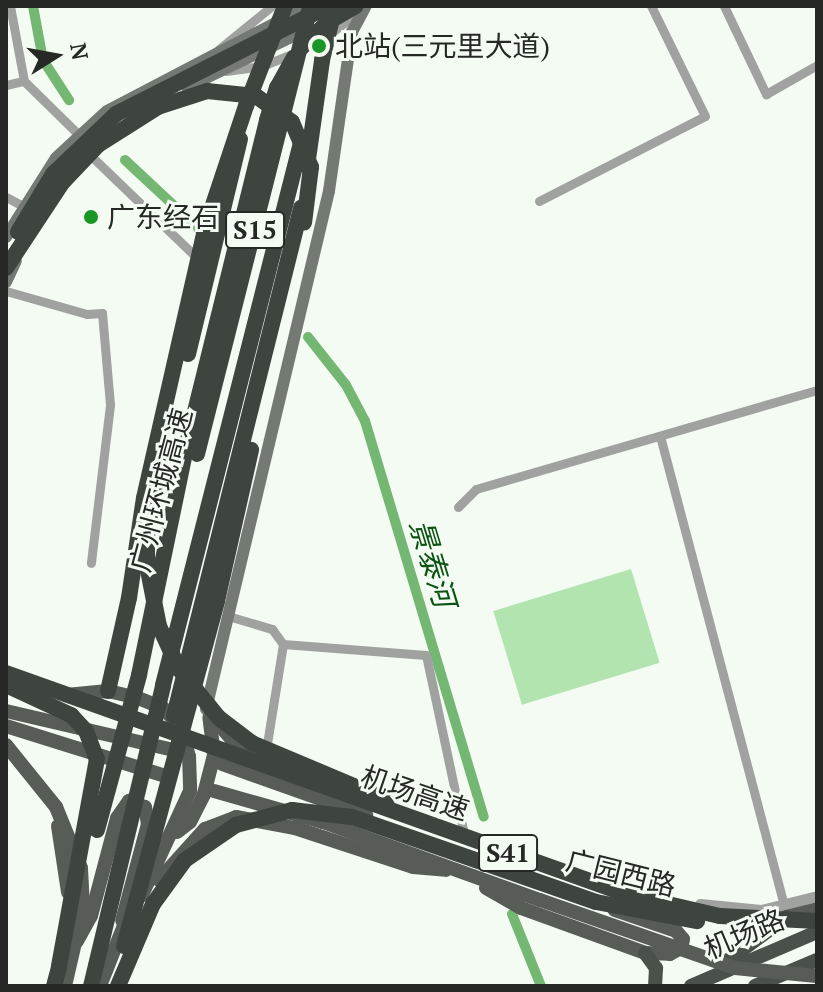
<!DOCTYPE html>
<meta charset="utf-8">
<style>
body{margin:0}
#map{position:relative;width:823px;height:992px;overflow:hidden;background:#f4fbf3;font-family:"PT Serif","Noto Sans SC",serif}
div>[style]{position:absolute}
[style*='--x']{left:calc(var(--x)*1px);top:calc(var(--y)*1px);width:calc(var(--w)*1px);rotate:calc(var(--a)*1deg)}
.green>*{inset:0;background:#b2e4b0;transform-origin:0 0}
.canal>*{height:10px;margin:-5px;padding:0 5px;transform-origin:5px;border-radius:5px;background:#74b773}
.minor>*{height:9px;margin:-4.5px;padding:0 4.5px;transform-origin:4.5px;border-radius:4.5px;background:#9fa29f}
.tertiary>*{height:11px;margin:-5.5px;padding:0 5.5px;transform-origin:5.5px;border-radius:5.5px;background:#9fa29f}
.secondary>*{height:12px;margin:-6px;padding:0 6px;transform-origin:6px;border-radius:6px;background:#757974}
.primary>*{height:14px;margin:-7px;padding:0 7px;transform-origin:7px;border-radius:7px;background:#575c56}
.trunk>*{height:14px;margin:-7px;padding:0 7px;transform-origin:7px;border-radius:7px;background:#4a504a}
.motorway>*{height:16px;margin:-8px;padding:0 8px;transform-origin:8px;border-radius:8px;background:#3e443e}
.primary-bridge>*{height:14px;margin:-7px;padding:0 7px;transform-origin:7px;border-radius:7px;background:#575c56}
.motorway-bridge>*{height:16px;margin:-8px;padding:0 8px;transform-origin:8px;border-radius:8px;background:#3e443e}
.dots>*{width:22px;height:22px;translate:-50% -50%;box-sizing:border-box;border:4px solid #f4fbf3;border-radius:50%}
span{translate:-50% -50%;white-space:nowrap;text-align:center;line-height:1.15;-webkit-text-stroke:6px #f4fbf3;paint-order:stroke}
.shield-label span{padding:2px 6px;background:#f4fbf3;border:2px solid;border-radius:6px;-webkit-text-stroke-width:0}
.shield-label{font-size:26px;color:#262826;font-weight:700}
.poi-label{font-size:28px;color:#262826}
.left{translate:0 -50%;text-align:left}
.street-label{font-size:28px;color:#262826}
.water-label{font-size:30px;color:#0a5312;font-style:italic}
.frame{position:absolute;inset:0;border:8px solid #262826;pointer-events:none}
.north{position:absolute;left:16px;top:16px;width:80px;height:80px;-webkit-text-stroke:6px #f4fbf3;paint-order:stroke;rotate:79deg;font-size:22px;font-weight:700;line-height:32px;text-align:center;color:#262826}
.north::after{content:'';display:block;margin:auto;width:28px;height:36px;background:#262826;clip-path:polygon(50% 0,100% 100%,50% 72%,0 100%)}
</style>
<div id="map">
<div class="green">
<div style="left:631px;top:569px;width:98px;height:144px;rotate:73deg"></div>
</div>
<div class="canal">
<div style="--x:33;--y:6;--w:55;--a:79.5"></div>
<div style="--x:43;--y:60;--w:48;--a:57"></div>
<div style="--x:125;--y:160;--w:101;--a:43"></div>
<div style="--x:308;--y:337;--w:61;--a:51.6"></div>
<div style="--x:346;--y:385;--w:41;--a:62.2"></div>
<div style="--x:365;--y:421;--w:413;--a:73.3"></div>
<div style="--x:512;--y:914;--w:78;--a:68.1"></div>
</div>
<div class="minor">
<div style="--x:10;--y:6;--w:76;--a:79.4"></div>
<div style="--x:24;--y:81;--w:76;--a:44.5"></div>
<div style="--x:724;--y:6;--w:98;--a:64.5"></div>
<div style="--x:766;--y:94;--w:59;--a:-29.6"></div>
<div style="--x:327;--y:36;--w:40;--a:-37"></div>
<div style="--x:219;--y:49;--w:68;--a:-39.1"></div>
<div style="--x:226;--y:71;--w:36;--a:-8"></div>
<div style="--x:262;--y:66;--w:37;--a:-22"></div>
<div style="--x:6;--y:85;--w:18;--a:-13"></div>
<div style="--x:88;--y:153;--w:146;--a:43.9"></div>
<div style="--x:6;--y:197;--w:26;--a:28"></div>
<div style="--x:539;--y:201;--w:186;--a:-27.1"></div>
<div style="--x:705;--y:116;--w:123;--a:-116.1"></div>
<div style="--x:6;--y:291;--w:84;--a:15.9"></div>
<div style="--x:87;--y:314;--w:15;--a:-4"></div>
<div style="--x:102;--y:313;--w:92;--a:85"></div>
<div style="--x:110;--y:405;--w:159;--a:96.9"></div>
<div style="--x:660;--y:436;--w:488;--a:75.2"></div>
<div style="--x:458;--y:507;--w:25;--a:-45"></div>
<div style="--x:476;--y:489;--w:355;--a:-16.2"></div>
<div style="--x:228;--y:616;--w:46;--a:16.5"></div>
<div style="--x:272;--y:629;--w:19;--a:54"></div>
<div style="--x:283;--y:644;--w:107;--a:99.1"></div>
<div style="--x:283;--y:644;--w:143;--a:4.4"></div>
<div style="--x:426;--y:655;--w:178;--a:78"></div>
</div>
<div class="tertiary">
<div style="--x:611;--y:881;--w:43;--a:16.3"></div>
<div style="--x:700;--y:904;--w:61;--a:5.6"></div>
<div style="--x:761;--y:910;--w:58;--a:-14"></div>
</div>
<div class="secondary">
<div style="--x:187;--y:87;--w:134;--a:-25.6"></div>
<div style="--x:6;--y:237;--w:93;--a:-57.7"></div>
<div style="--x:56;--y:158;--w:69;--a:-42.7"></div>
<div style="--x:107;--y:111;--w:227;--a:-27.6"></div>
<div style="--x:6;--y:282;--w:23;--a:-65"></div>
<div style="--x:206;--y:709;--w:532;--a:-76.64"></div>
<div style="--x:329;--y:191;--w:161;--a:-81.8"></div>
<div style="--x:352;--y:32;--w:30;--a:-62"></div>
</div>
<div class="primary">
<div style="--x:66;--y:695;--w:42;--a:-5.4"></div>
<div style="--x:108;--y:691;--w:31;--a:13"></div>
<div style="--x:138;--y:698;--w:27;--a:22"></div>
<div style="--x:163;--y:708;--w:26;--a:47"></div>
<div style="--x:181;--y:727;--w:30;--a:75"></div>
<div style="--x:189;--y:756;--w:35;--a:88"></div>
<div style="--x:190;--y:791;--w:115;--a:114.8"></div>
<div style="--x:6;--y:711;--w:172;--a:13.1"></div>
<div style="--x:217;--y:722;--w:23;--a:50"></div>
<div style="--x:232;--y:740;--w:36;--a:27"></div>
<div style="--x:6;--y:726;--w:168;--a:17.4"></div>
<div style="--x:6;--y:745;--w:80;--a:51.1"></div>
<div style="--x:56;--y:807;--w:66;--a:67.7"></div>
<div style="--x:81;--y:868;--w:40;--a:87.1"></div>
<div style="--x:83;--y:908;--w:80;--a:103"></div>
<div style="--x:222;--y:764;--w:153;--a:19.5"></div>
<div style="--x:214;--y:791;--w:113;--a:15.9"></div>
<div style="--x:323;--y:822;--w:231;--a:19.8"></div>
<div style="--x:58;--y:826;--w:67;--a:81.4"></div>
<div style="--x:177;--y:832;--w:16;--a:-38"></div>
<div style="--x:190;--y:822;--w:31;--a:-63"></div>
<div style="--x:204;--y:794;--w:40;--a:-75.6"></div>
<div style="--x:214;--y:755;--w:38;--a:-97"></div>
<div style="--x:159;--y:880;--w:69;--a:-48"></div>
<div style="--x:205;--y:829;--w:33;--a:-21"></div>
<div style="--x:236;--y:817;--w:60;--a:10.6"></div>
<div style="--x:295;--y:828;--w:124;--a:18.3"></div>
<div style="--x:413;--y:867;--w:33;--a:5"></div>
<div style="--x:486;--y:888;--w:40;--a:29.7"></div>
<div style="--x:521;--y:908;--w:132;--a:19.9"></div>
<div style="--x:645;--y:953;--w:25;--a:2"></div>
<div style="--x:670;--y:954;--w:13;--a:-29"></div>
<div style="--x:681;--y:948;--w:9;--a:-77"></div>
<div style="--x:683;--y:939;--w:11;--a:-131"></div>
<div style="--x:676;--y:931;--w:65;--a:-161"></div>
<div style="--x:786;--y:917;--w:32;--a:-14"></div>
<div style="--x:77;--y:941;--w:29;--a:-61"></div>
<div style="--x:91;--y:916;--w:101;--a:-75.1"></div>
<div style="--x:117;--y:818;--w:21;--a:-55"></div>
<div style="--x:129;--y:801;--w:17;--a:21"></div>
<div style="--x:145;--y:807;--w:17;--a:80"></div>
<div style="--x:148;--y:824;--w:100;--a:105"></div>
<div style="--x:100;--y:986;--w:68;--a:-68.4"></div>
</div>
<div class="trunk">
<div style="--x:645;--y:953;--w:19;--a:54"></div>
<div style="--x:656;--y:968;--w:18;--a:93"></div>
<div style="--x:723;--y:964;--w:79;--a:-36.3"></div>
<div style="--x:691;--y:986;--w:137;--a:-23.2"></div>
<div style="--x:755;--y:986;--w:67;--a:-22.8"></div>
</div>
<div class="motorway">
<div style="--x:307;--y:166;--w:107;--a:-81.9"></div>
<div style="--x:188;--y:354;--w:221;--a:-76.4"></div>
<div style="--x:217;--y:601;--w:155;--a:-77.3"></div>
<div style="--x:139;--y:675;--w:228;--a:-78.3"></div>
<div style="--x:185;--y:452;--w:342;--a:-76.1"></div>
<div style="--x:267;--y:120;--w:34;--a:-73"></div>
<div style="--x:277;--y:88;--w:35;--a:-61"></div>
<div style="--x:163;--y:685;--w:559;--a:-75.72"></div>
<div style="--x:108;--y:691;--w:95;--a:-77.3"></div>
<div style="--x:129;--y:598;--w:101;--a:-81.5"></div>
<div style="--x:144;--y:498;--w:279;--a:-77.2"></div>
<div style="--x:206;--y:226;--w:126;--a:-71.6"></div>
<div style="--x:174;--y:716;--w:524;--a:-75.96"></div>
<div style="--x:54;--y:986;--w:20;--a:-75"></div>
</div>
<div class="primary-bridge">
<div style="--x:540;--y:900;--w:207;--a:19.2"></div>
<div style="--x:735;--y:968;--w:82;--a:5.6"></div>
</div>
<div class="motorway-bridge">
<div style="--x:301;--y:48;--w:37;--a:-44"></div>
<div style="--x:328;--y:22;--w:32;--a:-30"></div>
<div style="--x:322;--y:60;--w:46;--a:-76.3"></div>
<div style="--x:246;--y:106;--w:107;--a:-68.7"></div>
<div style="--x:18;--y:232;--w:68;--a:-58.9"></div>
<div style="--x:53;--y:174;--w:87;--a:-43.6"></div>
<div style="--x:116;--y:114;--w:239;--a:-26.9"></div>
<div style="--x:6;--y:268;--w:102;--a:-56.6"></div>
<div style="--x:62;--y:183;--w:52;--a:-46.5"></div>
<div style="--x:98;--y:145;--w:71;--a:-32.3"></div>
<div style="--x:158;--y:107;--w:52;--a:-18.1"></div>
<div style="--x:207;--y:91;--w:49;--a:5.8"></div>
<div style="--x:256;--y:96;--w:44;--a:35.8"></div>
<div style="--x:292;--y:122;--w:49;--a:67.1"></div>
<div style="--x:311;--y:167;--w:56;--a:97.1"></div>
<div style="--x:197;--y:454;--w:462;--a:-75.8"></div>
<div style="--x:160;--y:461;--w:76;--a:99.8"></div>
<div style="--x:147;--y:536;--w:29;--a:90"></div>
<div style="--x:147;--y:565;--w:62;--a:78.9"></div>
<div style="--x:159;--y:626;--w:47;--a:65.1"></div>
<div style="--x:179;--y:669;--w:63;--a:50.8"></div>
<div style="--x:219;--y:718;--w:41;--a:37.1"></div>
<div style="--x:252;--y:743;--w:147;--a:22.9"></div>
<div style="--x:6;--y:673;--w:661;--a:19.61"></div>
<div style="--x:629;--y:895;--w:93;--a:13"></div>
<div style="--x:720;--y:916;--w:97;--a:3"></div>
<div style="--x:6;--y:685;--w:72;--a:24.8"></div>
<div style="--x:71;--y:715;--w:22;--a:47"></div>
<div style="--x:86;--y:731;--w:30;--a:69"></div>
<div style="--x:97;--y:759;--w:211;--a:100.4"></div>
<div style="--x:97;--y:830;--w:161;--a:-74.8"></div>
<div style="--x:124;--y:946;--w:357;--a:-74.9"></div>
<div style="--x:91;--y:986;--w:309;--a:-76.5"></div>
<div style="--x:118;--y:986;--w:89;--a:-66.9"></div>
<div style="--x:153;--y:904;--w:54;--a:-54"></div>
<div style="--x:185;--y:860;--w:62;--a:-34.5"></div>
<div style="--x:236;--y:825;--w:58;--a:-15"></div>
<div style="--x:292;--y:810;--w:60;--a:6.7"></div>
<div style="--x:352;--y:817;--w:258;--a:19.2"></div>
<div style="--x:596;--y:902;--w:103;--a:10.7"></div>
</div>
<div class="dots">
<div style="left:319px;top:46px;background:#1a9627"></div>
<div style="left:91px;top:217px;background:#1a9627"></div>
</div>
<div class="shield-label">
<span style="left:255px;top:230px">S15</span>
<span style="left:508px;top:853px">S41</span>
</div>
<div class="poi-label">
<span class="left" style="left:335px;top:46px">北站(三元里大道)</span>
<span class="left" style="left:107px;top:217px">广东经石</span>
</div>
<div class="street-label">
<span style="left:161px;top:490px;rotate:-75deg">广州环城高速</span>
<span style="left:415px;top:793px;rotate:19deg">机场高速</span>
<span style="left:621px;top:873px;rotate:14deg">广园西路</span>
<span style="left:744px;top:934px;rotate:-23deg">机场路</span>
</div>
<div class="water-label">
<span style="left:433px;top:563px;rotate:73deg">景泰河</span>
</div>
<div class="frame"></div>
<div class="north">N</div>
</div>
